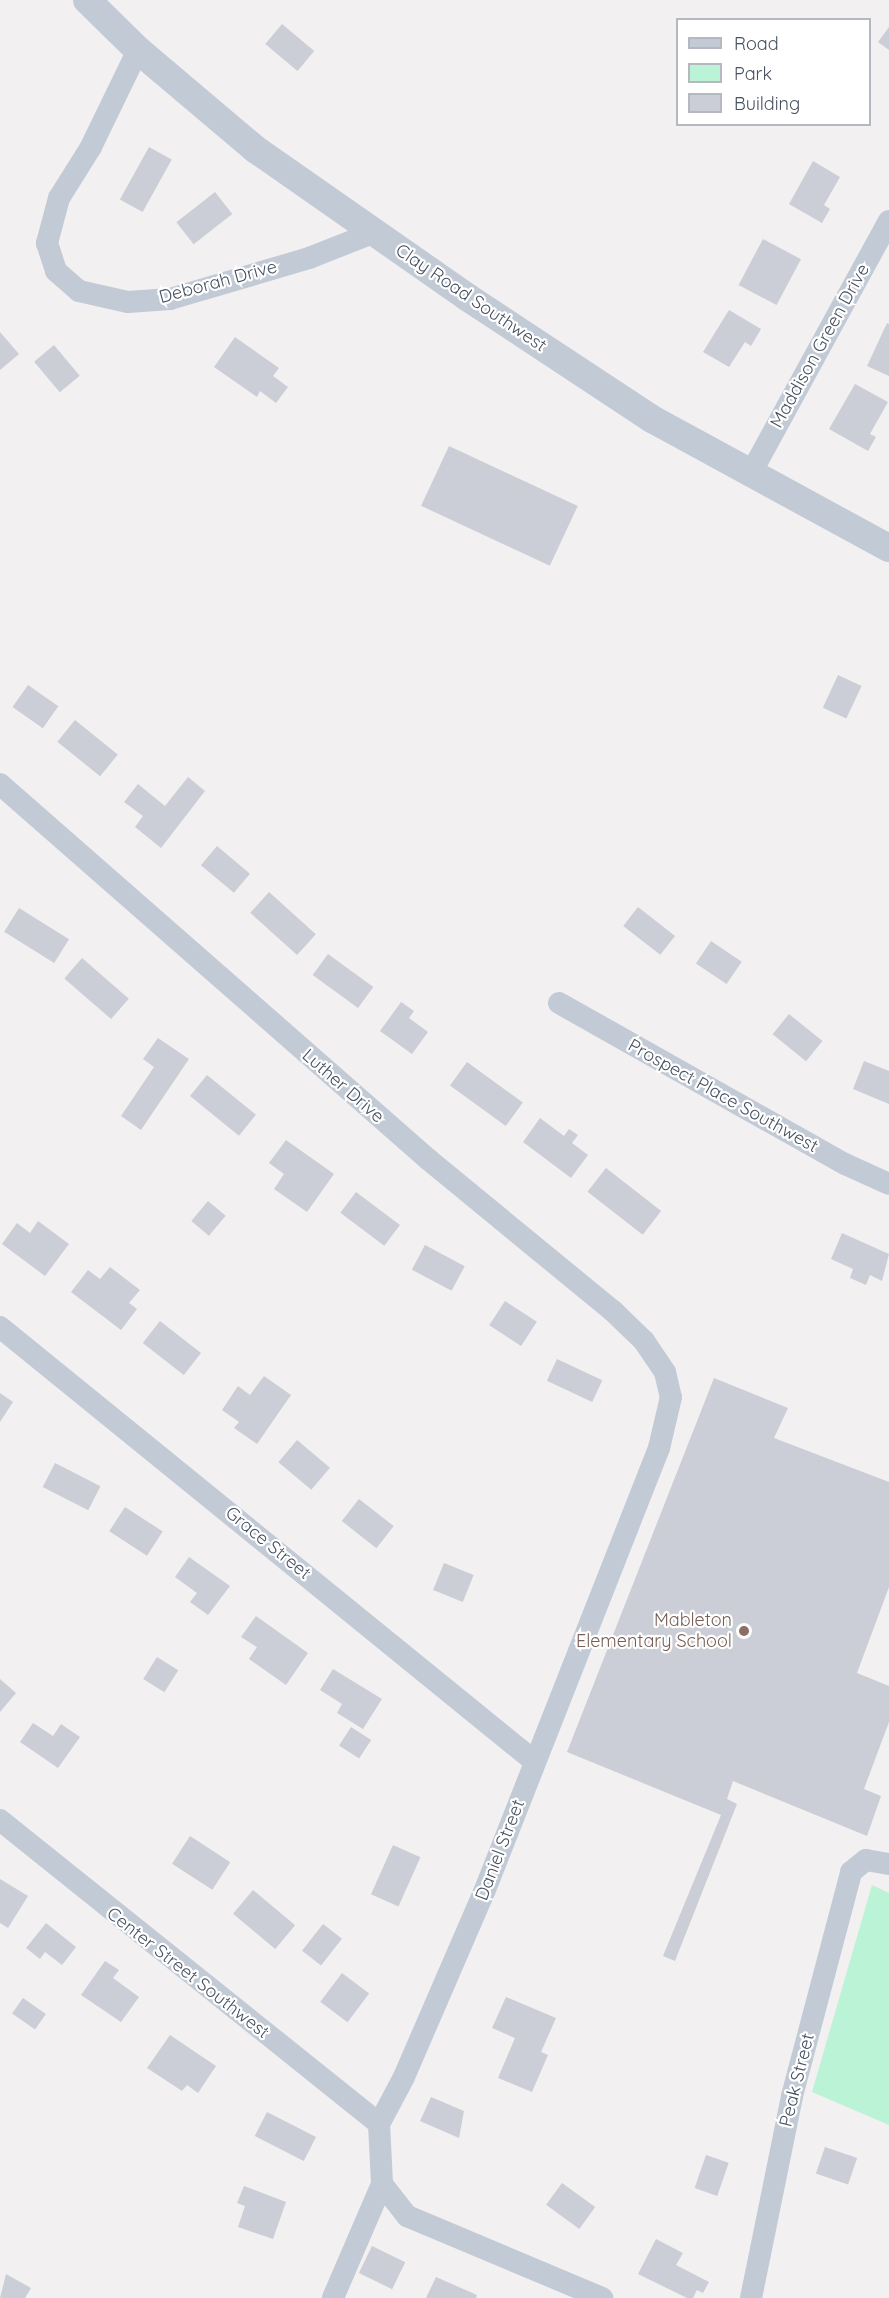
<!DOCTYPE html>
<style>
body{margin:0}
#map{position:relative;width:889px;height:2298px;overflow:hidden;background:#f2f0f0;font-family:Quicksand,sans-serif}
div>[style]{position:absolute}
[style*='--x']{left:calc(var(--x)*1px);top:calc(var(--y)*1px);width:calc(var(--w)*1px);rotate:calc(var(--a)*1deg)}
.green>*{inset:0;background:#bbf3d7}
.building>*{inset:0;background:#cbced6;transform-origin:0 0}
.minor>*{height:22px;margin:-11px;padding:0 11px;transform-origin:11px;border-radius:11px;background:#c2cad6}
.tertiary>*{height:28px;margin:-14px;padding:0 14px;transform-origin:14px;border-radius:14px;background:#c2cad6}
.dots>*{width:16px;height:16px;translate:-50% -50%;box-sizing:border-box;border:3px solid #fff;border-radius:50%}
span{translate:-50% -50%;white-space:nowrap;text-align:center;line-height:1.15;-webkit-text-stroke:4.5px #fff;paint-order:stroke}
.street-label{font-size:18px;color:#46505f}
.education-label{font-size:18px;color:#785e54}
.right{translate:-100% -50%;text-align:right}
.legend{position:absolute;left:676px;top:18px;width:195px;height:108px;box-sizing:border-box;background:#fff;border:2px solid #b5b9bf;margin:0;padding:8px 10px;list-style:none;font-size:18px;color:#46505f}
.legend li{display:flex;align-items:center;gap:12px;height:30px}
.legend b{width:30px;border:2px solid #b5b9bf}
</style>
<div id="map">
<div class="green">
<div style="clip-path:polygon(872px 1885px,889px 1893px,889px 2125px,812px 2092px)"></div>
</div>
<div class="building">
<div style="left:282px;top:24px;width:42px;height:26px;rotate:40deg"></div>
<div style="clip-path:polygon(889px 27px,889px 50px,878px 42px)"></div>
<div style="left:149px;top:147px;width:26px;height:60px;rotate:29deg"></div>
<div style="clip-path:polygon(813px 161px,840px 177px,824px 205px,830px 209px,822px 223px,789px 204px)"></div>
<div style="left:215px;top:192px;width:28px;height:49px;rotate:52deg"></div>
<div style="left:763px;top:239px;width:43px;height:52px;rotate:28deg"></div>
<div style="clip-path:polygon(729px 310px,761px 329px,751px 346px,745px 342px,729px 367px,703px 352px)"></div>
<div style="clip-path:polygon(887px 323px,889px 324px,889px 376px,867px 366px)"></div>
<div style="clip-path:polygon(0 332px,19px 354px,0 370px)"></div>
<div style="clip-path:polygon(235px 337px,279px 368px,273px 376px,288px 387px,276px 403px,260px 391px,257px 397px,214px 367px)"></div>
<div style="left:54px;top:345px;width:40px;height:26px;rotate:50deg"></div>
<div style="clip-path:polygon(855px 384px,888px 402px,870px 434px,876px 437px,868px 451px,829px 429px)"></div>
<div style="left:449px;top:446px;width:142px;height:66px;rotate:25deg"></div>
<div style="left:838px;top:675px;width:26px;height:36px;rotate:25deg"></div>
<div style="left:28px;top:685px;width:37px;height:27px;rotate:35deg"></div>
<div style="left:75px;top:720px;width:55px;height:28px;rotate:39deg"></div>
<div style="clip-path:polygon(188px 777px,205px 791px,161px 848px,135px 827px,143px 816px,124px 802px,138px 784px,165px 806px)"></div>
<div style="left:217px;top:846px;width:43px;height:25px;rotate:40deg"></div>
<div style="left:269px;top:892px;width:63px;height:28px;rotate:42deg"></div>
<div style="left:638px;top:907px;width:47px;height:24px;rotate:38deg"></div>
<div style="left:19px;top:908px;width:59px;height:28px;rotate:32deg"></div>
<div style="left:711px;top:941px;width:37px;height:27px;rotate:34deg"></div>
<div style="left:328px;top:954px;width:56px;height:26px;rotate:36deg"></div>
<div style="left:82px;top:958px;width:62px;height:27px;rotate:41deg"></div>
<div style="clip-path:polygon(401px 1002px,414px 1011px,409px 1018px,428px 1032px,412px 1054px,380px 1031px)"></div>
<div style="left:789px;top:1014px;width:43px;height:26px;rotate:39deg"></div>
<div style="clip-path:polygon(158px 1038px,189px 1059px,141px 1130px,121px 1116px,154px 1067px,143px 1059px)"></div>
<div style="clip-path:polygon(864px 1061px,889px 1071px,889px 1104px,853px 1089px)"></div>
<div style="left:467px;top:1062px;width:69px;height:29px;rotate:36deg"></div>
<div style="left:207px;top:1075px;width:63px;height:27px;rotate:39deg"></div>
<div style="clip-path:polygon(540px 1118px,564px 1136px,569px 1129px,578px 1135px,572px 1143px,588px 1155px,571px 1178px,523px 1142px)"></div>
<div style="clip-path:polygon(286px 1140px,334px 1174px,307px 1212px,274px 1189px,284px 1174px,269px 1163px)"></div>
<div style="left:606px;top:1168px;width:70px;height:30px;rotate:38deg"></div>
<div style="left:356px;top:1192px;width:55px;height:26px;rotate:37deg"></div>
<div style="left:208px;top:1201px;width:23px;height:26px;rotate:40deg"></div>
<div style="clip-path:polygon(38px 1221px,69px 1244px,45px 1276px,2px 1244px,17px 1223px,30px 1233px)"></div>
<div style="clip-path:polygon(842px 1233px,889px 1254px,882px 1281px,870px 1275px,866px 1285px,850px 1278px,853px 1269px,831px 1259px)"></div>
<div style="left:425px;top:1245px;width:45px;height:28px;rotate:28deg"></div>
<div style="clip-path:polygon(110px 1267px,140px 1290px,129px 1303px,137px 1309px,121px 1330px,71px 1292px,88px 1270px,100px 1279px)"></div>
<div style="left:505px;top:1301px;width:38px;height:29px;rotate:33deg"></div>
<div style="left:160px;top:1321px;width:52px;height:28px;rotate:38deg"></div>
<div style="left:557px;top:1359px;width:50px;height:24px;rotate:25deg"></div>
<div style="clip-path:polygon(264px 1376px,291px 1395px,257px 1444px,234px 1428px,239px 1422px,222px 1410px,238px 1386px,250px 1395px)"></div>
<div style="clip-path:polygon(714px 1378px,788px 1408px,774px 1438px,889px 1482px,889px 1587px,857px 1673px,889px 1686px,889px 1722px,864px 1789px,881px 1796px,867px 1836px,733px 1781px,727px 1799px,737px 1804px,675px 1961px,663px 1956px,721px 1815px,567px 1752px)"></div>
<div style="clip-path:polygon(0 1393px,13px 1402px,0 1422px)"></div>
<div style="left:297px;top:1440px;width:43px;height:29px;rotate:40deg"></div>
<div style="left:55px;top:1463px;width:51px;height:27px;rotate:27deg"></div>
<div style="left:359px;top:1499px;width:44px;height:28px;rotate:38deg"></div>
<div style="left:125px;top:1507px;width:45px;height:29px;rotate:33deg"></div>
<div style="clip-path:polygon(189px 1557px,230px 1586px,208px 1615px,190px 1602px,197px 1593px,175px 1577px)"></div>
<div style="left:444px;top:1563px;width:32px;height:29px;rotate:22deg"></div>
<div style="clip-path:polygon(256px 1616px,308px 1653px,286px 1685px,249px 1659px,257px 1647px,241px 1637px)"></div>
<div style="left:157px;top:1657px;width:25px;height:26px;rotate:32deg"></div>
<div style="clip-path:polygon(333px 1669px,382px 1699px,363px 1729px,337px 1713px,342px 1704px,320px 1690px)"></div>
<div style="clip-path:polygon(0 1679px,16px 1693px,0 1712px)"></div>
<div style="clip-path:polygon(33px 1723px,53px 1736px,61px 1724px,80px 1737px,58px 1768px,20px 1742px)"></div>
<div style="left:351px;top:1727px;width:24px;height:22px;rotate:33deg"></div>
<div style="left:190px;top:1836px;width:48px;height:33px;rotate:33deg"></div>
<div style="left:393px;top:1845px;width:30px;height:54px;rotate:24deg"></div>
<div style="clip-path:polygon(0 1879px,28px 1896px,8px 1928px,0 1923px)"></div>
<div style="left:253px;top:1890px;width:55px;height:31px;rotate:40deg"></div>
<div style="clip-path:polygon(46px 1923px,76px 1947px,62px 1965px,45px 1952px,40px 1959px,26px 1948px)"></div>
<div style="left:323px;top:1924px;width:24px;height:34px;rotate:38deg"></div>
<div style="clip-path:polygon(105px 1961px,119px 1970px,113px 1978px,139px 1997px,121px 2022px,81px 1995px)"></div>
<div style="left:342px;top:1973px;width:34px;height:36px;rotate:37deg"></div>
<div style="clip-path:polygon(506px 1997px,556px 2018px,541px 2052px,548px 2055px,532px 2092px,498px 2078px,515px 2038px,492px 2028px)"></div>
<div style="left:23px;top:1998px;width:28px;height:19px;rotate:35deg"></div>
<div style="clip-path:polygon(170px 2035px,216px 2066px,198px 2093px,187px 2085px,182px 2091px,147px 2068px)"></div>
<div style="clip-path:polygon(431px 2097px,464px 2111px,459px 2138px,420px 2121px)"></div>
<div style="left:267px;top:2112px;width:55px;height:27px;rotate:27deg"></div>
<div style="left:825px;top:2147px;width:34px;height:28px;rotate:19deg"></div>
<div style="left:706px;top:2155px;width:24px;height:35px;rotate:19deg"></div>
<div style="left:562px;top:2183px;width:41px;height:27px;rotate:36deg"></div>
<div style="clip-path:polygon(244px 2186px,286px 2202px,273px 2239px,238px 2227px,245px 2206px,237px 2203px)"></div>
<div style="clip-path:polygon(656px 2239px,683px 2253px,676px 2265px,709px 2282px,703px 2293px,697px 2290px,693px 2298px,687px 2298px,638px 2274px)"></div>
<div style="left:372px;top:2246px;width:37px;height:30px;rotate:26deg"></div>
<div style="clip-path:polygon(6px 2274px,31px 2288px,25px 2298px,0 2298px)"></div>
<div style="clip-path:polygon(436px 2277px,477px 2295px,476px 2298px,426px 2298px)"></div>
</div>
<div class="minor">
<div style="--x:138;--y:50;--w:108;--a:115.9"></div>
<div style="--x:91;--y:147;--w:60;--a:122.1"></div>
<div style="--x:59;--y:198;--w:47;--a:104.9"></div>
<div style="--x:47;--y:243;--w:29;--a:72"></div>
<div style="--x:56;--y:271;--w:30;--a:41"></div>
<div style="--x:79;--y:291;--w:50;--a:12.7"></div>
<div style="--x:128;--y:302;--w:42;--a:-4.1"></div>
<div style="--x:170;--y:299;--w:145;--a:-16.4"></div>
<div style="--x:309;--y:258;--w:71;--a:-21.5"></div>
<div style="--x:752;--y:471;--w:285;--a:-61.3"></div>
<div style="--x:0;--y:784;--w:570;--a:41.23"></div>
<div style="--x:429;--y:1160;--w:238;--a:39.4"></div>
<div style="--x:613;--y:1311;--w:43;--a:44.1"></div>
<div style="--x:644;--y:1341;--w:37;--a:56"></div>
<div style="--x:665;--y:1372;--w:26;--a:77"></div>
<div style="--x:671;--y:1397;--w:52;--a:103.2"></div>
<div style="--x:659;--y:1448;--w:477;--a:111.5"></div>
<div style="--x:484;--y:1892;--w:202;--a:113.4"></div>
<div style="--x:404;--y:2077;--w:53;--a:118"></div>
<div style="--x:379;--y:2124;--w:60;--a:87.1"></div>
<div style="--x:382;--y:2184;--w:124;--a:113.3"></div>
<div style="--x:559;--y:1003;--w:328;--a:29.4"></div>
<div style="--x:845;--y:1164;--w:48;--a:24.4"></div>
<div style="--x:0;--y:1327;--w:688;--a:39.1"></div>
<div style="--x:0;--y:1820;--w:486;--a:38.7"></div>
<div style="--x:382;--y:2184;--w:41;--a:52"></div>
<div style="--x:407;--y:2216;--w:212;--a:22.8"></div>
<div style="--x:751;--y:2298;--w:206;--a:-78.5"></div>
<div style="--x:792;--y:2096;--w:232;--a:-75.2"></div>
<div style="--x:851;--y:1872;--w:19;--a:-39"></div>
<div style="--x:866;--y:1860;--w:23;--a:10"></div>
</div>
<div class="tertiary">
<div style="--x:87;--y:0;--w:71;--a:44.4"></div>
<div style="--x:138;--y:50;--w:153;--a:40.2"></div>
<div style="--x:255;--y:149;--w:259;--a:34.9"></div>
<div style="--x:467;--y:297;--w:222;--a:33.4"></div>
<div style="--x:652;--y:419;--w:270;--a:28.6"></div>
</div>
<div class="dots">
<div style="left:744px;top:1631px;background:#8d6e63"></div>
</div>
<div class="street-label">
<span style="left:218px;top:282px;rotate:-15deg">Deborah Drive</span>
<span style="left:471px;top:298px;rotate:34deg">Clay Road Southwest</span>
<span style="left:820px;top:346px;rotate:-61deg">Maddison Green Drive</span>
<span style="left:343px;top:1086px;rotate:41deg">Luther Drive</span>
<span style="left:723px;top:1096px;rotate:29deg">Prospect Place Southwest</span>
<span style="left:268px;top:1543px;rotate:39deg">Grace Street</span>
<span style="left:500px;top:1850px;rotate:-69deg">Daniel Street</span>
<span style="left:188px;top:1973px;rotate:38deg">Center Street Southwest</span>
<span style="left:797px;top:2080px;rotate:-76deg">Peak Street</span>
</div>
<div class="education-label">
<span class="right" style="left:732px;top:1631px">Mableton<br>Elementary School</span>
</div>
<ul class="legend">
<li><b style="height:8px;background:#c2cad6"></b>Road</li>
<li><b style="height:16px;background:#bbf3d7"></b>Park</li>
<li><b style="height:16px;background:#cbced6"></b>Building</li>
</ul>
</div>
